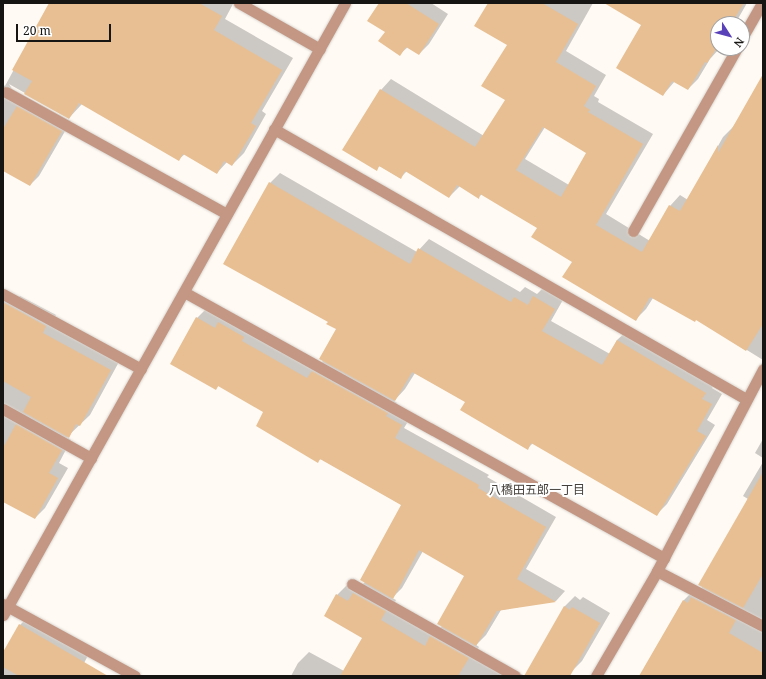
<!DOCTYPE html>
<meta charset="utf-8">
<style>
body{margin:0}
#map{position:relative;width:766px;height:679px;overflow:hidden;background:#fffaf4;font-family:"Noto Serif","Noto Sans JP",serif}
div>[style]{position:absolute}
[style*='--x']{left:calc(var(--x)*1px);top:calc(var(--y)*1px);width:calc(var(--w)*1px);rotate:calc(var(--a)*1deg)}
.shadow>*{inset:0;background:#0003}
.building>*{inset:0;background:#e8bf93}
.roads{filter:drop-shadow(0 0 1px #dad5d0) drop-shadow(0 0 1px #dad5d0)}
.minor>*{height:11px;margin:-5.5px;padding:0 5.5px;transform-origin:5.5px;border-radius:5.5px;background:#c39783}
span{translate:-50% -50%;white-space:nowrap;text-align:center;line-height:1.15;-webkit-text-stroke:4px #fff;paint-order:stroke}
.neighbourhood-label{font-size:12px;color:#45403b}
.frame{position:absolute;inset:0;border:4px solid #171513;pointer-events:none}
.north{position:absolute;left:710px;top:16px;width:40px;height:40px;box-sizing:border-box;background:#fff;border:1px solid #a2a1a1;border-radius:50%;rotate:126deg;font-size:11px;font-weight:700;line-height:16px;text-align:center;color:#171513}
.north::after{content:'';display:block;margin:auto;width:14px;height:18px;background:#5941b9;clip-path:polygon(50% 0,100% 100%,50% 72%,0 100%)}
.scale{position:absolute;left:16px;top:24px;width:95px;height:18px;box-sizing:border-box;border:2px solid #171513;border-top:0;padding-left:5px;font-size:12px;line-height:14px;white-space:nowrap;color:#171513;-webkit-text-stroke:3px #fff;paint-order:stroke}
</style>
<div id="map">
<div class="shadow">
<div style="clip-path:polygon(50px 3px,230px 3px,233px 4px,225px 19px,293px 58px,262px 111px,266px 114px,244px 153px,232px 165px,227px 162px,217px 173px,185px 154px,179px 159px,82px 104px,69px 118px,9px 84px,12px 89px,71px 121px,39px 176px,30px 185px,3px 170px,3px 131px,5px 128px,3px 127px,3px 85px,5px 86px)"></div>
<div style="clip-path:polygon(380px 3px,431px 3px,448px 14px,429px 44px,419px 54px,408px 47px,400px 54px,386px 31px)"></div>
<div style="clip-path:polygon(evenodd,489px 3px,593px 3px,566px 51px,606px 75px,594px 96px,599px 99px,598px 102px,653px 134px,606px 214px,650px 241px,670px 206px,680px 195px,688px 200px,723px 137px,733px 127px,763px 82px,763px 360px,697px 319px,653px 298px,646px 309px,636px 319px,538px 228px,482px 194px,479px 197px,460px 186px,449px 197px,407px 171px,400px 178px,380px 166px,376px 169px,381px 90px,391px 79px,484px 136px,507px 100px,508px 44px,489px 3px,545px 127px,588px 153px,569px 185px,525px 159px,545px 127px)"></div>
<div style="clip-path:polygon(606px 3px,747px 3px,735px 24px,718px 24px,718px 48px,720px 48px,710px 59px,698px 79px,688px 89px,675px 81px,663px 95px,643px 25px)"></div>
<div style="clip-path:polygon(evenodd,280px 173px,417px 252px,429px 239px,520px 292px,525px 287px,537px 294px,544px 287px,564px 298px,551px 321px,610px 354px,617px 340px,628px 330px,715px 382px,712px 388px,722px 394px,707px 420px,715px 425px,667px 504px,657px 514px,533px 443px,527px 449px,466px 402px,415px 373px,405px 389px,394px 401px,397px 403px,395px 406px,412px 415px,404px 428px,489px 475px,487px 477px,556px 517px,526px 569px,565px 591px,556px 601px,501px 610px,486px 635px,476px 645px,479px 647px,477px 650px,525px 676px,291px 676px,298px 663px,309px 652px,344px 671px,363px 638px,337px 595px,348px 584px,358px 589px,365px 582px,402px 505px,321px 459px,318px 461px,264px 411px,219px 385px,216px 389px,197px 318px,207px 308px,316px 368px,324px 360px,337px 329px,329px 321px,270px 183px,280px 173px,423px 551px,465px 576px,442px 626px,434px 634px,391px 608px,396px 600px,392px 598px,402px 588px,423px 551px)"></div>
<div style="clip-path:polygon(3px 295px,14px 301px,20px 296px,56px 315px,52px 322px,120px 360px,90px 415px,67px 437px,71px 440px,59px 463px,68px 468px,45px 508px,35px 518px,3px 501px)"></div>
<div style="clip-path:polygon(763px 439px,763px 458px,755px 453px)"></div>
<div style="clip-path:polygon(763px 462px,763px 676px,641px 676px,684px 600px,694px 590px,698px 592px,703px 586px,748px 499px,743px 496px)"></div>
<div style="clip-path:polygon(575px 596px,580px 600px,583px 597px,610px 613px,582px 661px,572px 671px,564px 607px)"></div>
<div style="clip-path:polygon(30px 615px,91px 650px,77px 676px,3px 676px,3px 654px,20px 625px)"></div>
</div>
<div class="building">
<div style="clip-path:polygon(49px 3px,199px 3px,222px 16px,214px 30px,282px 70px,251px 123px,256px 126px,232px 166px,224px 161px,217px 174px,183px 154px,179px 161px,79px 103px,69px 119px,24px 94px,32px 81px,12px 70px)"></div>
<div style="clip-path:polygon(379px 3px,406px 3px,439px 24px,419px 55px,406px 47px,400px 56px,378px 41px,385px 32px,367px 21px)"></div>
<div style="clip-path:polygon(evenodd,488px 3px,542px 3px,578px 24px,556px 62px,596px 86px,584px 106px,590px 110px,588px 112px,643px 144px,596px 225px,642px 252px,669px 205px,680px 211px,718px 145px,718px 153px,763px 74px,763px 324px,746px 351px,696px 320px,695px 322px,650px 297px,636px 321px,562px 277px,572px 262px,531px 237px,537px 228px,480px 194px,479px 199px,457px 185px,449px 198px,405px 171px,401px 179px,379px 166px,377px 171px,342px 150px,380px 89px,475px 147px,505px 100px,481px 86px,507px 45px,474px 26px,488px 3px,543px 127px,586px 153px,561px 197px,516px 170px,543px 127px)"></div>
<div style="clip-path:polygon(604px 3px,744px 3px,731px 24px,718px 24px,718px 46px,707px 63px,705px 62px,688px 90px,672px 81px,663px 96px,616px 68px,641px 25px)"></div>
<div style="clip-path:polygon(17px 106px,62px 131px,30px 186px,3px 171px,3px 129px)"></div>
<div style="clip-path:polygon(269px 182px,410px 264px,418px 248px,511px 302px,514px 297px,528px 305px,533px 296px,555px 309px,542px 331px,602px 365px,617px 340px,706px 393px,702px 399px,712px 404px,697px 431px,706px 436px,657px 516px,531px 443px,528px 450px,460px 410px,465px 402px,412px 372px,395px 401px,319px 359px,336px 329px,326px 324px,328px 322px,223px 264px)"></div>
<div style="clip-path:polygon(3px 302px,46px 326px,43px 333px,111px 370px,80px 426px,76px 424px,69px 438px,23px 412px,31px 397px,3px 381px)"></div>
<div style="clip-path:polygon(196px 317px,215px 328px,218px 322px,244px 337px,242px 341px,307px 378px,312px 371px,388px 413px,386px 416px,402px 425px,395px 438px,479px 485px,478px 488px,546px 527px,517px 579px,556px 602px,497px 611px,476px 646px,437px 624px,464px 576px,419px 550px,393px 599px,360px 580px,401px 505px,320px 459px,318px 463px,256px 426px,263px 412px,218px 386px,216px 390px,170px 364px)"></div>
<div style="clip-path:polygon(16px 424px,62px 450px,49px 473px,58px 478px,35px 519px,3px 502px,3px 448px)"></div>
<div style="clip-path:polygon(763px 472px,763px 574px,743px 608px,698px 585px)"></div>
<div style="clip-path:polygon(353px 593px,386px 611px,381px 620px,425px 646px,430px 636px,469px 658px,458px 676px,340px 676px,362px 638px,324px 616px,336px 594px,348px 601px)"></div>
<div style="clip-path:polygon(691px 597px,736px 620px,729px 633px,763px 653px,763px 676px,639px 676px,683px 600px,688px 603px)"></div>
<div style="clip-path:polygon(564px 606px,570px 610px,572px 607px,600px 623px,570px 676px,524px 676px)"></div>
<div style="clip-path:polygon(19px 624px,108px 676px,19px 676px,3px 667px,3px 652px)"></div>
</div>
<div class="roads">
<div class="minor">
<div style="--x:239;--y:3;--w:93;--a:29.6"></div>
<div style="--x:742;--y:38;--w:40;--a:-60.3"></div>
<div style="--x:6;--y:92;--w:252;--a:28.9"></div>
<div style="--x:274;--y:129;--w:544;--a:29.77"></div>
<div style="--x:633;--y:231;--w:210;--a:-60.4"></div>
<div style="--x:184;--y:292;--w:549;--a:28.99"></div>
<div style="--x:3;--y:294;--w:157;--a:28.5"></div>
<div style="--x:3;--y:409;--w:101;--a:29.1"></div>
<div style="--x:657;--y:571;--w:119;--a:27.4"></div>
<div style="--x:352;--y:584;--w:187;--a:29.4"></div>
<div style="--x:3;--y:604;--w:150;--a:28.6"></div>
<div style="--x:3;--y:615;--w:701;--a:-60.8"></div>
<div style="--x:596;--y:676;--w:121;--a:-59.8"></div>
<div style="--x:657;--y:571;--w:228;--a:-62.3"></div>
</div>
</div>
<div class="neighbourhood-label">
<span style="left:537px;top:490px">八橋田五郎一丁目</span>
</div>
<div class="frame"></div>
<div class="north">N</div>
<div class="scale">20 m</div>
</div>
